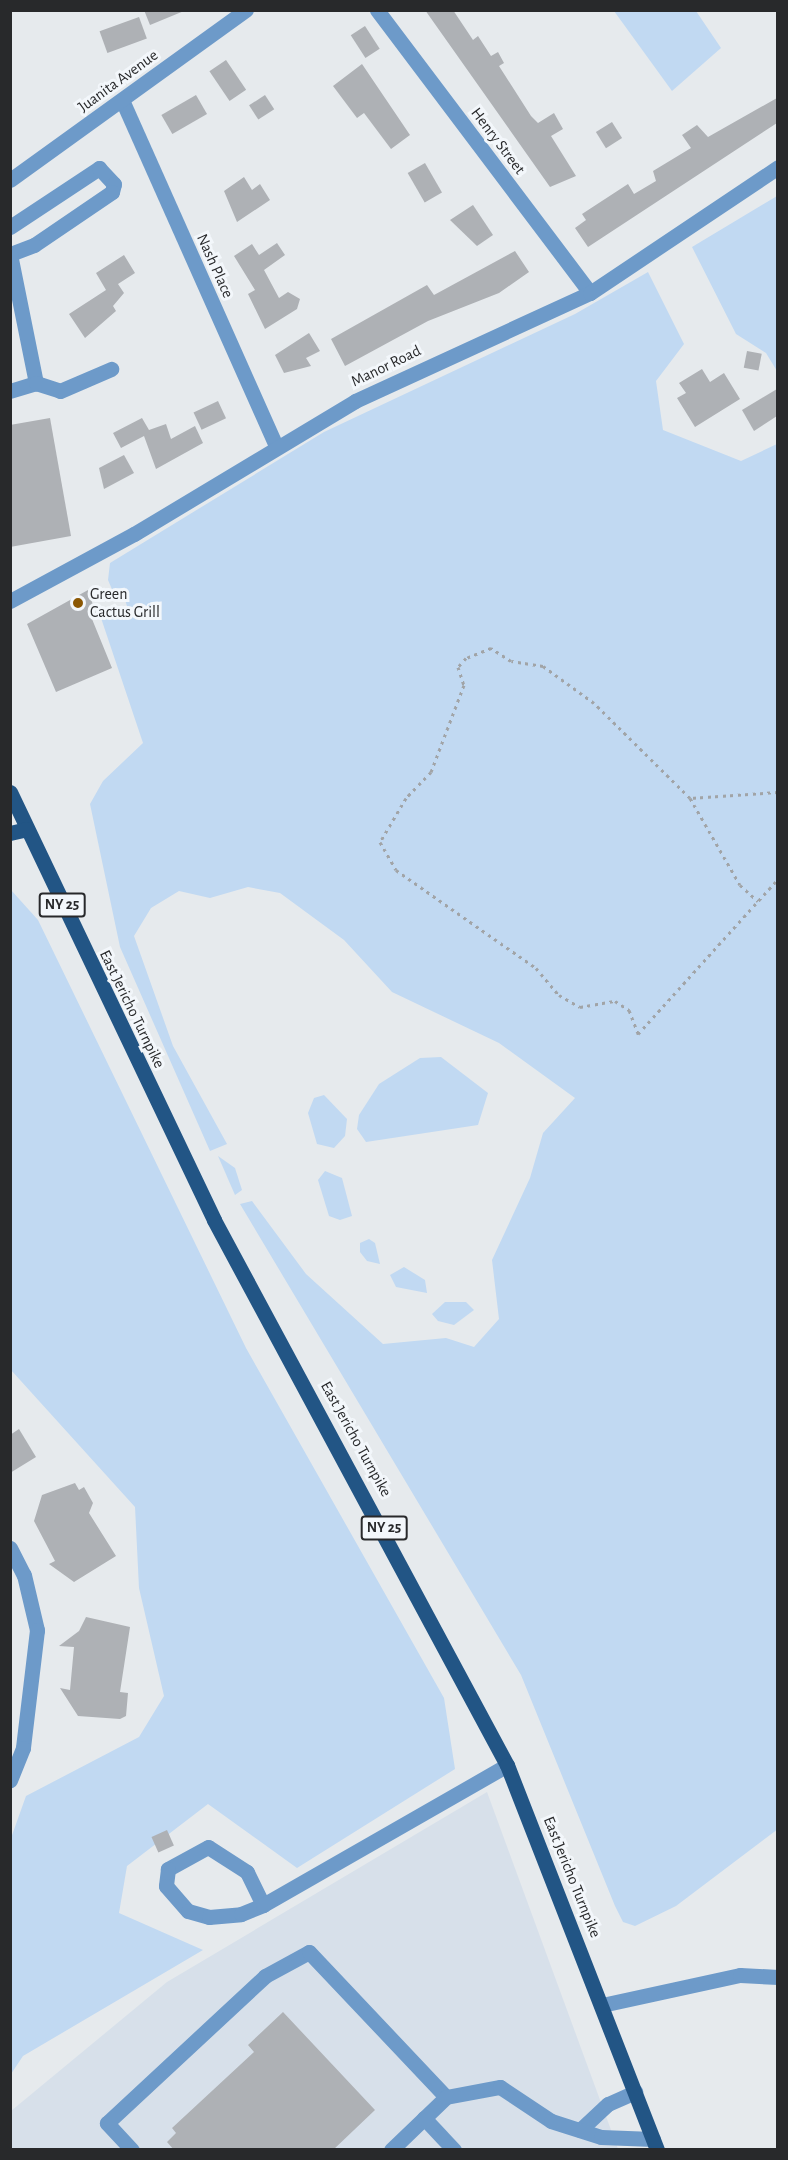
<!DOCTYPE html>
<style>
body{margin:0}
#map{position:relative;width:788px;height:2160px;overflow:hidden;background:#e6eaed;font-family:"Alegreya Sans",sans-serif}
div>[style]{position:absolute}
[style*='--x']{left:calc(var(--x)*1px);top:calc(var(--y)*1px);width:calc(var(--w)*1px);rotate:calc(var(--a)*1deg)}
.built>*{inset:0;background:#d7e0ea}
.green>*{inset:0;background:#c1d9f2}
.building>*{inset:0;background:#aeb1b5;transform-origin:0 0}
.path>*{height:3px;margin-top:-1.5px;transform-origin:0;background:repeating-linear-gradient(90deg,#a1a4a7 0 3px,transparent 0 7.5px)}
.minor>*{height:15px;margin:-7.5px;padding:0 7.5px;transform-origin:7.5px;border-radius:7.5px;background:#6d9ac9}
.major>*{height:15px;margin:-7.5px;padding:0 7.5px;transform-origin:7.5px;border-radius:7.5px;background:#225585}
.dots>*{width:16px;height:16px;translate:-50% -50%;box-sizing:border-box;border:3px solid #f3f7fb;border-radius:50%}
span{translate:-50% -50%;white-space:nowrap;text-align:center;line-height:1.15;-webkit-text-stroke:6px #f3f7fb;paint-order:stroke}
.shield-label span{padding:2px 4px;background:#f3f7fb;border:2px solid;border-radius:4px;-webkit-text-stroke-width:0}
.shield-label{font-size:15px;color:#28292b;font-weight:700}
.street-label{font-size:16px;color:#28292b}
.poi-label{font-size:16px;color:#28292b}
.left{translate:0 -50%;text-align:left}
.frame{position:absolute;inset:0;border:12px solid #28292b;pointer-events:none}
</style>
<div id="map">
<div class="built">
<div style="clip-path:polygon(487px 1792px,618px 2149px,11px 2150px,11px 2111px,167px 1982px)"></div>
</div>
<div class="green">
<div style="clip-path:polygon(614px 11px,696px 11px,721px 48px,672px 91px)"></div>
<div style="clip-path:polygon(777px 196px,777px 371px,766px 353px,736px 334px,692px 247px)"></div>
<div style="clip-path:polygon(648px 272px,684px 344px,656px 381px,663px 430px,741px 461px,777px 444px,778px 1829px,676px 1906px,635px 1926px,623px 1922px,615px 1906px,521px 1675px,240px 1204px,252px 1201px,306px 1274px,383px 1344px,446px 1338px,474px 1347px,499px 1319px,492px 1260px,530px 1178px,543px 1133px,575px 1098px,499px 1043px,392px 992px,344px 940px,280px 893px,248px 887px,210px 898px,179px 891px,151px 908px,134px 936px,173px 1046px,227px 1144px,210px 1151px,120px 947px,90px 804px,103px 781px,143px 743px,100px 615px,128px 610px,123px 592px,114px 594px,108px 580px,110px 563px,324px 432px,575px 314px)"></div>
<div style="clip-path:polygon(11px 890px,38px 920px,246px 1348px,444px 1698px,455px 1769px,297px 1868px,208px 1804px,127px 1866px,119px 1913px,203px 1950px,23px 2056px,11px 2074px,11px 1838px,26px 1796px,139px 1737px,164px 1696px,139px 1588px,135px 1507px,11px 1370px)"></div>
<div style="clip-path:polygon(441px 1057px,488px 1093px,478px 1125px,366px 1142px,357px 1129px,359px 1115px,379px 1084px,420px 1058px)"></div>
<div style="clip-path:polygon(324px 1095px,347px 1119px,345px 1136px,334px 1148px,317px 1144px,308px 1113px,314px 1098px)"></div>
<div style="clip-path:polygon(218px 1156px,235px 1168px,242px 1190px,235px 1195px)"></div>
<div style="clip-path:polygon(325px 1171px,342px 1178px,352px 1216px,340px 1220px,329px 1216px,318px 1180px)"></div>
<div style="clip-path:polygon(369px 1239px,375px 1243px,380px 1264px,367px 1261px,360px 1252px,360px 1243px)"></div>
<div style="clip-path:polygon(404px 1267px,425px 1280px,427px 1293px,396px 1287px,390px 1275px)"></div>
<div style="clip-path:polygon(445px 1302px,466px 1302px,474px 1310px,454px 1325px,438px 1321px,432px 1314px)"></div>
</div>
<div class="building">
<div style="clip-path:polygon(144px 10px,184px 10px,184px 11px,150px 25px)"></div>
<div style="clip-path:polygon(425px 10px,453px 10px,473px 40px,478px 36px,491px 56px,498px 52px,504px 63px,499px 66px,531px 116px,538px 123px,554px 113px,563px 129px,551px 136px,576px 176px,550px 187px)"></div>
<div style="left:139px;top:17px;width:23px;height:42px;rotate:70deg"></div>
<div style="left:365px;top:26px;width:27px;height:17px;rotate:57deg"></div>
<div style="left:226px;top:60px;width:36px;height:20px;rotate:56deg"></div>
<div style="clip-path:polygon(362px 64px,410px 135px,391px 149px,364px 113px,357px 118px,333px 86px)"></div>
<div style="left:196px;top:95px;width:22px;height:40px;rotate:60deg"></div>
<div style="left:265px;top:95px;width:17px;height:19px;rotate:57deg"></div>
<div style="clip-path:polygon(777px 98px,777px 123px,588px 247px,575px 228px,586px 220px,582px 214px,628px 184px,634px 194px,656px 181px,653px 171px,691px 148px,682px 135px,697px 125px,708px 137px)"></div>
<div style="left:612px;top:122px;width:19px;height:19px;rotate:58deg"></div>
<div style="left:425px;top:163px;width:34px;height:20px;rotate:60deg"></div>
<div style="clip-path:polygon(244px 177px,252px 190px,260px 184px,270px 200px,237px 222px,224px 191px)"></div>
<div style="clip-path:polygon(473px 205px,493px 235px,477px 246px,450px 220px)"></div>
<div style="clip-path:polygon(277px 243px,285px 255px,264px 270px,279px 298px,288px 292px,300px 299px,297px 309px,265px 329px,248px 294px,255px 290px,234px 256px,252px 244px,259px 255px)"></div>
<div style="clip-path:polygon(515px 251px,529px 272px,499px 293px,428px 321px,345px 366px,331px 339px,427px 285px,434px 295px)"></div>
<div style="clip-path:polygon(124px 255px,135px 273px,118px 284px,124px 293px,113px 306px,116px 311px,85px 338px,69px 314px,106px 290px,96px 273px)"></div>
<div style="clip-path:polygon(309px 333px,320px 351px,306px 358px,311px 366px,284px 373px,275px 355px)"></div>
<div style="left:747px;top:351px;width:15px;height:17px;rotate:11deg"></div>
<div style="clip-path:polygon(702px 369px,710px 382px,724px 373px,740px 399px,695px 427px,677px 398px,686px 393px,679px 383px)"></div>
<div style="clip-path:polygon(777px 389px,777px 416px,754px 431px,742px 410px)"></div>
<div style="left:218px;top:401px;width:19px;height:27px;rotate:65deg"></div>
<div style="clip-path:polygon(50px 418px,71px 536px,10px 547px,10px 425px)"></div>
<div style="clip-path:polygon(142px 418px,149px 430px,166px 424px,171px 439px,195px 426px,203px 443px,156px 469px,144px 436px,121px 448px,113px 433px)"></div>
<div style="clip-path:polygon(124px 455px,134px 473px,104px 489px,99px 468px)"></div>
<div style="clip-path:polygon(88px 590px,97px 617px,92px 619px,112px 668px,56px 692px,27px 624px)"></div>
<div style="clip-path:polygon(19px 1429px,36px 1457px,10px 1473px,10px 1435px)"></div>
<div style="clip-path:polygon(75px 1483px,79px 1490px,84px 1487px,93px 1503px,89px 1513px,116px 1556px,74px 1582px,49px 1564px,55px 1561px,34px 1521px,42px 1495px)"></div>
<div style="clip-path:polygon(86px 1617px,130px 1627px,120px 1692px,128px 1693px,126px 1716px,120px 1719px,78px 1716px,60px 1688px,70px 1690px,74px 1647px,59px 1646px,79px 1631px)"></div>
<div style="left:167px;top:1830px;width:17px;height:17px;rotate:66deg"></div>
<div style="clip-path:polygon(283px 2012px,375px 2110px,333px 2150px,174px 2150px,167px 2142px,176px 2133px,172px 2128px,254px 2052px,248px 2045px)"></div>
</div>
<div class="path">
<div style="--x:778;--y:792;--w:88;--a:176.1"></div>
<div style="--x:690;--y:798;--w:135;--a:-135.3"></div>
<div style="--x:594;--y:703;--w:63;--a:-144"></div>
<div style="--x:543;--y:666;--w:32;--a:-171"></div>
<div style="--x:511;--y:661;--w:24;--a:-147"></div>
<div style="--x:491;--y:648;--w:27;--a:158"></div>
<div style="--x:466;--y:658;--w:12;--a:132"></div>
<div style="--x:458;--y:667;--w:19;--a:72"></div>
<div style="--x:464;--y:685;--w:93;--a:110.8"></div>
<div style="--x:431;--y:772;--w:36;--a:134"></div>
<div style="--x:406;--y:798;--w:51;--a:120.6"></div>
<div style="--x:380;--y:842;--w:32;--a:60"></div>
<div style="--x:396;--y:870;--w:171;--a:35"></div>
<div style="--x:536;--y:968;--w:35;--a:50"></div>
<div style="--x:559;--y:995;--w:24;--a:30"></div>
<div style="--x:580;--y:1007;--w:36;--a:-10"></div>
<div style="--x:615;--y:1001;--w:17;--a:33"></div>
<div style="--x:629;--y:1010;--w:26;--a:69"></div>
<div style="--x:638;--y:1034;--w:209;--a:-47.9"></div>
<div style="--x:690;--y:798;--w:100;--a:60.1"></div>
<div style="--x:740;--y:885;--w:24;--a:42"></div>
</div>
<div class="minor">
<div style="--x:377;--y:10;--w:354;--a:53"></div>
<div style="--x:122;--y:100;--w:379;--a:66"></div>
<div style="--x:10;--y:180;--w:291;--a:-35.8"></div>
<div style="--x:10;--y:227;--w:107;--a:-33.5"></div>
<div style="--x:99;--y:168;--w:22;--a:47"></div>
<div style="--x:114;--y:184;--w:8;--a:104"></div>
<div style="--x:112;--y:192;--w:94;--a:145.8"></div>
<div style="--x:34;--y:245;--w:26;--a:159"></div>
<div style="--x:10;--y:254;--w:132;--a:78.6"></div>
<div style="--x:36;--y:383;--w:27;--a:163"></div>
<div style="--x:36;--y:383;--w:25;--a:18"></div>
<div style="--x:60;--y:391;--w:56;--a:-23.3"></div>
<div style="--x:10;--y:601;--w:141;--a:-28.4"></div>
<div style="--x:134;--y:534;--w:258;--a:-31"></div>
<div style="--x:355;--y:401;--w:259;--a:-24.7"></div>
<div style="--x:590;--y:293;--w:226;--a:-33.8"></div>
<div style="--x:10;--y:1548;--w:30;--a:63"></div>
<div style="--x:24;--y:1575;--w:57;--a:76.7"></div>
<div style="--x:37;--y:1630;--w:119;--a:96.8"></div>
<div style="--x:23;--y:1748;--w:35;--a:112"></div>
<div style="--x:263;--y:1905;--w:37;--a:-116"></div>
<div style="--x:247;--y:1872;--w:46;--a:-147.3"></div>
<div style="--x:208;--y:1847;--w:46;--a:151.2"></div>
<div style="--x:168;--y:1869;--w:17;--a:97"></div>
<div style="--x:166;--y:1886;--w:33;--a:49"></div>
<div style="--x:188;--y:1911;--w:22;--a:16"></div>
<div style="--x:209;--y:1917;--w:32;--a:-5"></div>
<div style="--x:241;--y:1914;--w:24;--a:-22"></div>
<div style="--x:263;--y:1905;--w:281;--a:-29.8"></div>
<div style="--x:602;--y:2005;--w:141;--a:-12.3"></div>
<div style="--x:740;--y:1975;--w:38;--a:3"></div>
<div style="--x:424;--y:2118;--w:44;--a:46.8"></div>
<div style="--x:580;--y:2130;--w:38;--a:-43"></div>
<div style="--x:608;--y:2104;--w:30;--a:-24"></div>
<div style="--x:132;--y:2150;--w:37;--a:-133"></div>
<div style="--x:107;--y:2123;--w:216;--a:-42.9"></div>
<div style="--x:265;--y:1976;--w:50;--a:-28.6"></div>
<div style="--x:309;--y:1952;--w:199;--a:46.6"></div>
<div style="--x:391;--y:2150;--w:76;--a:-43.9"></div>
<div style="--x:446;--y:2097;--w:55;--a:-10.5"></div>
<div style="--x:500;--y:2087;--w:61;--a:33.7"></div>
<div style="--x:551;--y:2121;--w:52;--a:17.7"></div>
<div style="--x:601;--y:2137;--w:52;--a:2.2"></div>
</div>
<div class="major">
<div style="--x:10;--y:792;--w:474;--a:64.5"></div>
<div style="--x:214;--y:1220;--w:619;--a:61.74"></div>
<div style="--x:507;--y:1765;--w:413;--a:68.7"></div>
<div style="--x:10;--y:833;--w:17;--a:-13"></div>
</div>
<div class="dots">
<div style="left:78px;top:603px;background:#8b5703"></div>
</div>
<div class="shield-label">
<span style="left:62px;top:905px">NY 25</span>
<span style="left:384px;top:1528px">NY 25</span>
</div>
<div class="street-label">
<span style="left:118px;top:81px;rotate:-36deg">Juanita Avenue</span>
<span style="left:498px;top:141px;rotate:53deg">Henry Street</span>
<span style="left:215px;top:266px;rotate:66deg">Nash Place</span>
<span style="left:386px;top:366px;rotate:-26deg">Manor Road</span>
<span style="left:132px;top:1009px;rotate:64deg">East Jericho Turnpike</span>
<span style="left:356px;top:1439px;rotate:61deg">East Jericho Turnpike</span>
<span style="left:572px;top:1877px;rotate:68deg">East Jericho Turnpike</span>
</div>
<div class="poi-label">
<span class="left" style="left:90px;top:603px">Green<br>Cactus Grill</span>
</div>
<div class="frame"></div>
</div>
